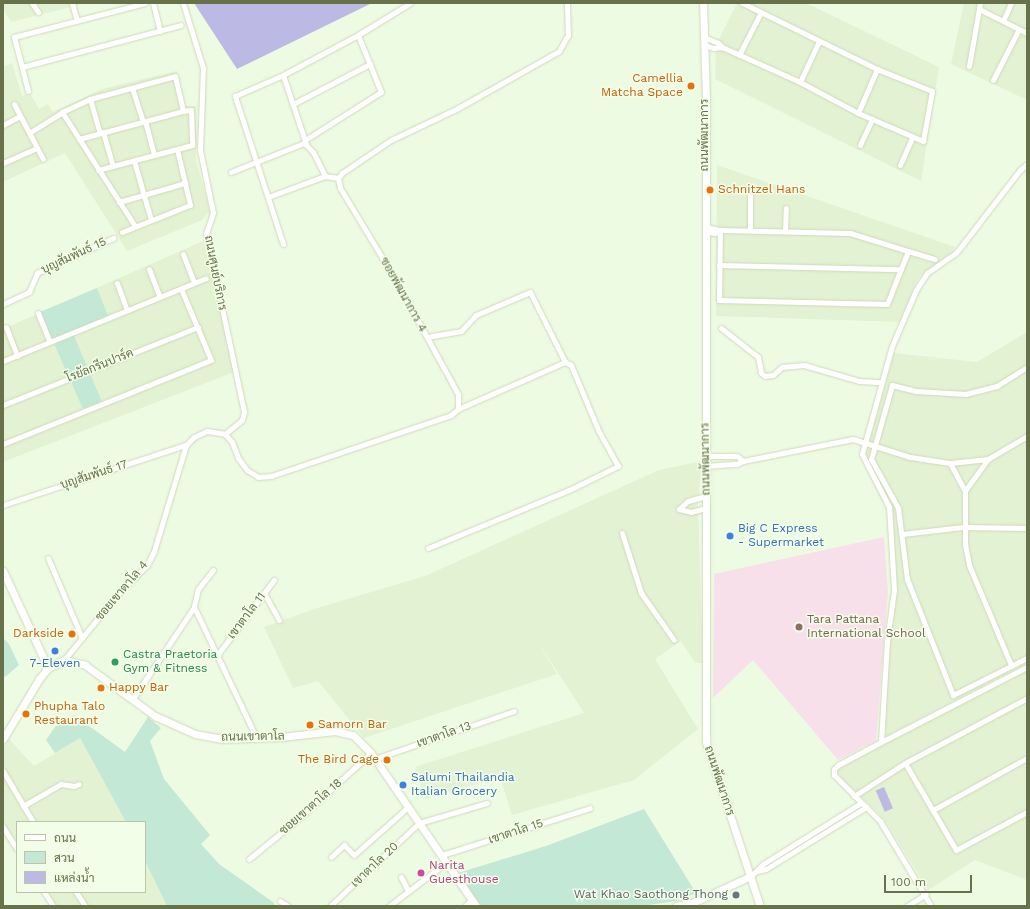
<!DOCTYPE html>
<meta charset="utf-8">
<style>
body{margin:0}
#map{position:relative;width:1030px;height:909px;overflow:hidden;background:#eefbe3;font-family:"Work Sans",Sarabun,sans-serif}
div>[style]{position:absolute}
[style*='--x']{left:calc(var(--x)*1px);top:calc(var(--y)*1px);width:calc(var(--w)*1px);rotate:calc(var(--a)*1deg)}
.residential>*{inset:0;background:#e3f2d2}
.education>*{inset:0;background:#f7e0ea}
.green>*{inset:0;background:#c3e8d6}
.water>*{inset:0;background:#bcb9e4;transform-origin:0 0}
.roads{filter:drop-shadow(0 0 1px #cddaba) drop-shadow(0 0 1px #cddaba)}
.street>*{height:5px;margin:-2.5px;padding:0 2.5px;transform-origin:2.5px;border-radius:2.5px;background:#fff}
.secondary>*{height:7px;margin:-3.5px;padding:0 3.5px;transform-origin:3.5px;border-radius:3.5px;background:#fff}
.dots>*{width:11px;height:11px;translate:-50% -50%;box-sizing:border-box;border:2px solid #f3fee9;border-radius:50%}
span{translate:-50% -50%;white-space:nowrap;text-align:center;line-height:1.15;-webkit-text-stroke:3px #f3fee9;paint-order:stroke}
.food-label{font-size:12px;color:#c56008}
.right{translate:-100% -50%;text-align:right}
.left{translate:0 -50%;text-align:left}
.street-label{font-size:12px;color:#67724a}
.shop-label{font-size:12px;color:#366cbe}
.education-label{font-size:12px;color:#785e54}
.leisure-label{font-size:12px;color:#27864d}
.hotel-label{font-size:12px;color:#b23c85}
.worship-label{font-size:12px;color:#5b616d}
.frame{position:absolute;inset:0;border:4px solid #67724a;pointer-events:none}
.legend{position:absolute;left:16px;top:821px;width:130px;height:72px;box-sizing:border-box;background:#f3fee9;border:1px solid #bbc6a9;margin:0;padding:5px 7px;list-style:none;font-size:12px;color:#67724a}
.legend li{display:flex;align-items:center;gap:8px;height:20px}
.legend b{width:20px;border:1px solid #bbc6a9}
.scale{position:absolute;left:884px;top:875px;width:88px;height:18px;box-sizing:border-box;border:2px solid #67724a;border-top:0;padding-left:5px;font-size:12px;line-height:14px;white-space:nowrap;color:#67724a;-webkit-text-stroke:3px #f3fee9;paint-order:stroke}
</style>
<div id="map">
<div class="residential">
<div style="clip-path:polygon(3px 3px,86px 3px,11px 22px,3px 9px)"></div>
<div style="clip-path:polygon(737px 3px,806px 3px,939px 67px,921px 181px,715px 79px,716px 45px)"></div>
<div style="clip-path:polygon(964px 3px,1027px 3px,1027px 100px,951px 64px)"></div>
<div style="clip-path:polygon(12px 63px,22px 96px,30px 93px,39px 109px,48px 104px,53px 112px,102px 89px,177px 71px,185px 106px,196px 106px,196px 160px,210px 211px,202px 220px,127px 251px,65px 153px,3px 182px,3px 67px)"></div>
<div style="clip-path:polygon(717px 165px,955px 247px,952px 252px,918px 278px,900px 322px,716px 316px)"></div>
<div style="clip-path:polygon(208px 239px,234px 372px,3px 462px,3px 329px)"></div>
<div style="clip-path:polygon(1027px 332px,1027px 663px,885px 737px,889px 641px,897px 588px,892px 505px,864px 456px,894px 353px,977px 362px)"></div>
<div style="clip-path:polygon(702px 461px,698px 504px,703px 663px,695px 663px,681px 641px,655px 659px,698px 729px,634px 780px,512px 815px,500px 777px,425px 799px,415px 767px,584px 713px,536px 639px,557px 674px,364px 738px,318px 681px,293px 688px,264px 627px,314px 609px,425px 576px,659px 470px)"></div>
<div style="clip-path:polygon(1027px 670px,1027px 880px,975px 860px,928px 890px,884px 819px,837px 773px,838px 767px)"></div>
<div style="clip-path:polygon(80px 738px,126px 822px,17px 822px,17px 844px,3px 822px,3px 746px,9px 739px,34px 766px)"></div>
<div style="clip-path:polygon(145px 861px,167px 906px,56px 906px,48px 892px,145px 892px)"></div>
</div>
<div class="education">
<div style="clip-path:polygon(884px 537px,888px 592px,876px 741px,838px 760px,753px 660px,713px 698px,714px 574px)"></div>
</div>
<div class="green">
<div style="clip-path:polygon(97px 288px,108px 316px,72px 331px,102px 402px,83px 409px,40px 312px)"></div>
<div style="clip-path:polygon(3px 638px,9px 644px,19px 665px,5px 677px,3px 675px)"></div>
<div style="clip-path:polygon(74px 715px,125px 752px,148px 717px,161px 728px,150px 741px,164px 779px,210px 835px,201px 844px,219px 864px,273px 902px,275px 906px,167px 906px,145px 861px,145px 822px,126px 822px,80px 738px,55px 753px,46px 740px,55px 727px)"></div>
<div style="clip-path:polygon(644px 809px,696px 893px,677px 901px,641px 906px,480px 906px,458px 873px,546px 846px)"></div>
</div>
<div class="water">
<div style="clip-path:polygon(194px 3px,372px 3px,237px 69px)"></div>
<div style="left:884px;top:787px;width:23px;height:9px;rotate:67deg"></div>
</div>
<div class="roads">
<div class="street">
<div style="--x:32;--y:3;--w:11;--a:56"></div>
<div style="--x:72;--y:3;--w:18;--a:74"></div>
<div style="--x:153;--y:3;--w:29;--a:76"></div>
<div style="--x:183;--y:3;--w:68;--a:72.9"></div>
<div style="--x:203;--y:68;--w:82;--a:92.1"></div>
<div style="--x:200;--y:150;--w:64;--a:78.3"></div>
<div style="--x:213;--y:213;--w:21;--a:109"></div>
<div style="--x:206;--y:233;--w:183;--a:78"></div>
<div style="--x:244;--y:412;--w:8;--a:104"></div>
<div style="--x:242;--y:420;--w:22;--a:141"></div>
<div style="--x:979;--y:9;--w:54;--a:26.6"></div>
<div style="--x:1003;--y:21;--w:20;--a:-66"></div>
<div style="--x:704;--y:37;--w:15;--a:23"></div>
<div style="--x:718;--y:43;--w:6;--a:45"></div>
<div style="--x:722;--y:47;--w:8;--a:173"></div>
<div style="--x:714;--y:48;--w:10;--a:-163"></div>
<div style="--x:722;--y:47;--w:85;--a:24.2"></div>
<div style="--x:800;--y:82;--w:66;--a:28.1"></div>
<div style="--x:858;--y:113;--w:71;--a:23.3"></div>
<div style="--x:923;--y:141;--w:51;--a:-79.8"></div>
<div style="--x:932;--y:91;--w:59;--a:-158.2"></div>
<div style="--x:877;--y:69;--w:150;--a:-153.9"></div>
<div style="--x:739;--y:55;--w:48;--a:-62.9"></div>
<div style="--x:969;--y:66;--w:64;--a:-80.1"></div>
<div style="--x:22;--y:67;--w:164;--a:-14.8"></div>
<div style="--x:283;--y:75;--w:85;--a:-28.1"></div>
<div style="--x:358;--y:35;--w:61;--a:-31.6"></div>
<div style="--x:993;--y:80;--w:57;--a:-63"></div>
<div style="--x:800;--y:82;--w:45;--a:-65.1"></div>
<div style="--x:132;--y:88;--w:36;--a:72"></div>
<div style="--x:28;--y:91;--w:56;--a:-104.5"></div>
<div style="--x:14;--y:37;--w:135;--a:-14.5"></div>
<div style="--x:90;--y:99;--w:35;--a:74"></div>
<div style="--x:14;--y:104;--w:62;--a:62.2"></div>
<div style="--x:293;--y:104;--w:87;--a:-27.5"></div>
<div style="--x:62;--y:112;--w:135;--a:57.4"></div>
<div style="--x:858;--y:113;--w:48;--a:-66.6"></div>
<div style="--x:145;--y:121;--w:35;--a:75"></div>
<div style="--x:3;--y:125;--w:19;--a:-28"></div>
<div style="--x:103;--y:132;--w:35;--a:74"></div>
<div style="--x:29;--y:133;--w:39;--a:-32"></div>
<div style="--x:62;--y:112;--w:31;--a:-25"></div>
<div style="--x:90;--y:99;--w:88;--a:-15.1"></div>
<div style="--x:175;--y:76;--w:36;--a:77"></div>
<div style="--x:183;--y:111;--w:8;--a:-7"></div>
<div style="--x:191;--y:110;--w:35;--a:88"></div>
<div style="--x:192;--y:145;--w:97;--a:165.1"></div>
<div style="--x:79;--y:139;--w:108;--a:-15.1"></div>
<div style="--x:305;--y:140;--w:90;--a:-32.3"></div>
<div style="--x:381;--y:92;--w:61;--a:-112"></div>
<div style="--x:860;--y:145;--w:29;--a:-65"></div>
<div style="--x:134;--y:161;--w:61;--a:73.9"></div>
<div style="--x:3;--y:163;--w:37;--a:-24"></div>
<div style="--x:900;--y:165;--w:30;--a:-66"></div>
<div style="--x:231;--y:172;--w:79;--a:-21.7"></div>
<div style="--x:304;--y:143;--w:13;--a:45"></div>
<div style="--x:313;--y:152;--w:27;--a:63"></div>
<div style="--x:325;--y:176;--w:13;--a:9"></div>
<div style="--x:750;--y:192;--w:38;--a:90"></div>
<div style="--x:268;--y:197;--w:61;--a:-20.2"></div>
<div style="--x:119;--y:202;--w:69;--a:-16.1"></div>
<div style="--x:785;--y:231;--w:23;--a:-88"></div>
<div style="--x:122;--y:232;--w:73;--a:-21.7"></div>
<div style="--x:190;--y:205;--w:57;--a:-103.1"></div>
<div style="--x:706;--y:232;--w:9;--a:6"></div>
<div style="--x:715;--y:233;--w:6;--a:-31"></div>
<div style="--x:720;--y:230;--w:14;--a:-168"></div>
<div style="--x:283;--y:244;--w:156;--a:-108"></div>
<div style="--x:235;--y:96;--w:52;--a:-23.6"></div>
<div style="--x:283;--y:75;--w:73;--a:71.6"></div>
<div style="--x:908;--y:251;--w:57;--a:111.6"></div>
<div style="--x:887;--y:304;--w:168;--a:-178.6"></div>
<div style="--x:719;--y:300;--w:70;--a:-89.2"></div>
<div style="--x:720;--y:230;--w:130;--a:1.3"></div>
<div style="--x:850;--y:233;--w:61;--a:17.2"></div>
<div style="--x:908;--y:251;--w:28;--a:17"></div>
<div style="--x:183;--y:254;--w:31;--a:69"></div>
<div style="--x:719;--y:265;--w:182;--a:1.3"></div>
<div style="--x:149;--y:269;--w:30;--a:69"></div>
<div style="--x:117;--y:283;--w:29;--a:70"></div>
<div style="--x:3;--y:304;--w:29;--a:-25"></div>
<div style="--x:29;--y:292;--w:21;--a:-67"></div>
<div style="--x:37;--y:273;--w:84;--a:-24.7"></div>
<div style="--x:38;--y:313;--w:31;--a:68"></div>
<div style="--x:6;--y:327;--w:31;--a:69"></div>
<div style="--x:721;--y:328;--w:47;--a:38.1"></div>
<div style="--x:758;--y:357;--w:16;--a:79"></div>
<div style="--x:761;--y:373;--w:5;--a:37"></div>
<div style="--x:765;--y:376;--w:8;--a:-7"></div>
<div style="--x:773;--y:375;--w:12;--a:-42"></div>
<div style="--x:782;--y:367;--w:22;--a:-5"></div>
<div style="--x:804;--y:365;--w:57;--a:16.2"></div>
<div style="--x:859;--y:381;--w:22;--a:3"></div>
<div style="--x:427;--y:337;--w:35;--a:-10"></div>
<div style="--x:461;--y:331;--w:22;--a:-47"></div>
<div style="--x:476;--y:315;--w:59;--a:-23.1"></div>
<div style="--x:530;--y:292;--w:78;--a:63.4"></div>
<div style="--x:3;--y:361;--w:219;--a:-22.2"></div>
<div style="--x:1027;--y:367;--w:36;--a:148"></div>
<div style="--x:997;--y:386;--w:32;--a:166"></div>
<div style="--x:966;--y:394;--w:50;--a:-176.6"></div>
<div style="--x:916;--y:391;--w:25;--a:-166"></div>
<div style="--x:892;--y:385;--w:77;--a:105.8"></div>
<div style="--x:871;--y:459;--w:56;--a:61.1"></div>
<div style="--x:898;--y:508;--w:72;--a:82.8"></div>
<div style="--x:907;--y:579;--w:125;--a:68.4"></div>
<div style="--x:953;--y:695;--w:83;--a:-26.6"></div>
<div style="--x:3;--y:405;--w:210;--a:-21.8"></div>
<div style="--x:3;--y:444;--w:224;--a:-22"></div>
<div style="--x:211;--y:360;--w:77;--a:-112.9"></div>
<div style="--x:706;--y:456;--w:31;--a:0"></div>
<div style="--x:737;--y:456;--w:8;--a:40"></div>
<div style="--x:988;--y:459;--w:39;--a:126"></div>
<div style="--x:965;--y:491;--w:53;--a:90"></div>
<div style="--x:965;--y:544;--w:21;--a:79"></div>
<div style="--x:969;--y:565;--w:108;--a:67.2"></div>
<div style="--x:950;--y:463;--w:32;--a:62"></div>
<div style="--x:706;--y:466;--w:31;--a:-4"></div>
<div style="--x:737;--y:464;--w:7;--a:-27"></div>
<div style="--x:743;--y:461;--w:112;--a:-11.3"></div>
<div style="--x:853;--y:439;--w:60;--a:17.5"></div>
<div style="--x:910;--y:457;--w:40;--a:8.5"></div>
<div style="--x:950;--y:463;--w:38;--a:-6"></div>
<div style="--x:988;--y:459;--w:45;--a:-30.5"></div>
<div style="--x:3;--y:505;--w:193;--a:-18.2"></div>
<div style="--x:186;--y:445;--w:11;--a:-45"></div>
<div style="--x:194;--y:437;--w:14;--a:-25"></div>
<div style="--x:207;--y:431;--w:18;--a:9"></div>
<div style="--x:225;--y:434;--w:11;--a:49"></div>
<div style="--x:232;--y:442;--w:17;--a:69"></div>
<div style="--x:238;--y:458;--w:15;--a:53"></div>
<div style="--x:247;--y:470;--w:13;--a:32"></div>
<div style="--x:258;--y:477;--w:13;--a:-4"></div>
<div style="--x:271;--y:476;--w:190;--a:-18.7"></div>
<div style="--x:451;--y:415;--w:9;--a:-41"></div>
<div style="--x:458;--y:409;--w:15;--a:-90"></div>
<div style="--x:458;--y:394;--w:131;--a:-118.7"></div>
<div style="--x:395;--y:279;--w:106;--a:-121.1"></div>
<div style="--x:340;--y:188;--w:10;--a:-101"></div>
<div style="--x:338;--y:178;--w:6;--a:-51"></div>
<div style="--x:342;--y:173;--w:59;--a:-34"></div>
<div style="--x:391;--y:140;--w:74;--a:-25.5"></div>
<div style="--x:458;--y:108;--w:116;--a:-29.4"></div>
<div style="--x:559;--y:51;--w:18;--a:-61"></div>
<div style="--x:568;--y:35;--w:32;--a:-92"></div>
<div style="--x:679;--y:509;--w:12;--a:-42"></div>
<div style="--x:688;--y:501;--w:19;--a:-16"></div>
<div style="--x:679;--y:509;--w:12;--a:14"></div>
<div style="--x:691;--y:512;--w:16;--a:-15"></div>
<div style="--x:622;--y:533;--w:63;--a:72.4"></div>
<div style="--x:641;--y:593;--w:57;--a:54.9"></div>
<div style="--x:902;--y:534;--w:61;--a:-6.5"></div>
<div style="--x:963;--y:527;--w:64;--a:0.9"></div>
<div style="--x:428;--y:548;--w:152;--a:-22.4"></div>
<div style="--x:569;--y:490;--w:55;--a:-26.1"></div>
<div style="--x:618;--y:466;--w:39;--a:-119"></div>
<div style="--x:599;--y:432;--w:73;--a:-112.7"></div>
<div style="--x:571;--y:365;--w:7;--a:-153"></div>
<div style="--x:565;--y:362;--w:117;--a:156.3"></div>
<div style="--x:48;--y:558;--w:87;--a:67"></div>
<div style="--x:213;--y:570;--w:24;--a:128"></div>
<div style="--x:198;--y:589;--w:18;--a:103"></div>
<div style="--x:194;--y:607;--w:146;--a:64.5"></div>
<div style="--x:264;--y:593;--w:31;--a:61"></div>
<div style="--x:218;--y:654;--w:93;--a:-52.9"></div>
<div style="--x:64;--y:660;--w:82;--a:-50.9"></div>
<div style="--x:116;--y:596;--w:44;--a:-45"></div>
<div style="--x:147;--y:565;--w:16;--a:-63"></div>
<div style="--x:154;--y:551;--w:111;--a:-73.2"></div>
<div style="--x:132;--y:700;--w:112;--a:-56.3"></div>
<div style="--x:881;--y:742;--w:164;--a:-27.2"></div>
<div style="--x:374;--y:759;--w:148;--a:-18.9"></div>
<div style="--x:905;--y:763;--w:101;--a:59.6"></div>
<div style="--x:956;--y:850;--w:81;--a:-28.2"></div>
<div style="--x:3;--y:771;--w:59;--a:59.5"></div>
<div style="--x:854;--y:796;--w:61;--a:-32.9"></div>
<div style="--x:905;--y:763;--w:138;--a:-28"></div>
<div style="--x:23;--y:806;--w:44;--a:-30.1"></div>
<div style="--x:61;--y:784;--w:13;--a:9"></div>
<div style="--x:74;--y:786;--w:5;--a:-22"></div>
<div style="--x:933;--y:810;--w:107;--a:-29"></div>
<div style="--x:3;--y:827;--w:26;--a:58"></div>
<div style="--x:442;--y:855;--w:155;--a:-17.6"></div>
<div style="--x:331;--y:857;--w:18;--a:-43"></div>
<div style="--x:344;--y:845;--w:14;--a:45"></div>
<div style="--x:354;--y:855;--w:72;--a:-41.6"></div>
<div style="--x:249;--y:859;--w:72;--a:-39.4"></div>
<div style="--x:305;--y:813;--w:89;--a:-42.3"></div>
<div style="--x:757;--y:871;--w:9;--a:-13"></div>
<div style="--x:766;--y:869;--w:118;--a:-31.8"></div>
<div style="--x:751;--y:876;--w:17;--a:-45"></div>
<div style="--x:763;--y:864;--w:115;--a:-31.9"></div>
<div style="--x:401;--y:877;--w:16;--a:63"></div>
<div style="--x:44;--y:892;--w:17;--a:57"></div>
<div style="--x:76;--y:892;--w:17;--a:57"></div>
<div style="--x:280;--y:901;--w:9;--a:32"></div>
<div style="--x:330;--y:906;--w:122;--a:-43"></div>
<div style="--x:419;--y:823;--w:71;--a:-16.4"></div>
<div style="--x:389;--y:906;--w:73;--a:-37.2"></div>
<div style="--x:465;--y:906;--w:10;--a:-45"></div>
<div style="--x:907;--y:906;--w:22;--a:-32"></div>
<div style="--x:931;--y:906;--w:99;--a:-121"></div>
<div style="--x:880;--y:821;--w:65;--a:-135"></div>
<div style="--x:834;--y:775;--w:6;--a:-90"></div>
<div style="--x:834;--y:769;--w:6;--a:-45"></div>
<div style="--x:838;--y:765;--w:49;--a:-28.1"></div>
<div style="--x:881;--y:742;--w:101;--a:-86.6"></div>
<div style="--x:887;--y:641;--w:51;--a:-82.2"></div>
<div style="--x:894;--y:590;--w:83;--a:-93.4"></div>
<div style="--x:889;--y:507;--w:59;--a:-117"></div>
<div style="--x:862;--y:454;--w:112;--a:-74.5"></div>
<div style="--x:892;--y:346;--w:61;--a:-66.8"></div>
<div style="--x:916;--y:290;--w:20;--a:-57"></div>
<div style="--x:927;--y:273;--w:35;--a:-35"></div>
<div style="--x:956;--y:253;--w:105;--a:-52.4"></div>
<div style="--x:1020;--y:170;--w:9;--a:-41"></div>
</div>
<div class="secondary">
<div style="--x:703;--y:3;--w:98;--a:88.2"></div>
<div style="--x:706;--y:101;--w:641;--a:90"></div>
<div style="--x:706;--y:742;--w:173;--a:71.8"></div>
<div style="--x:3;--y:571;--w:107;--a:65.1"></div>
<div style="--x:3;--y:739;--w:70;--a:-59"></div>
<div style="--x:39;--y:679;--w:14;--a:-51"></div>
<div style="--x:48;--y:668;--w:18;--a:-27"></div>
<div style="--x:64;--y:660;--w:22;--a:13"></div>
<div style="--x:85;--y:665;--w:87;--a:36.1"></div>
<div style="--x:155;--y:716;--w:44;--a:24.2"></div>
<div style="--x:195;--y:734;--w:27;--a:10"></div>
<div style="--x:222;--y:739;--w:59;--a:-1.9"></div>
<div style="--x:281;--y:737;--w:54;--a:-6.3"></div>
<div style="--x:335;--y:731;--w:18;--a:13"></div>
<div style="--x:353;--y:735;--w:25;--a:45"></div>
<div style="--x:371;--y:753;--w:186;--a:55.5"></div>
<div style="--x:676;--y:906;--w:16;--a:-11"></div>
<div style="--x:692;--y:903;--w:65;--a:-24.6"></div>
</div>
</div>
<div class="dots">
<div style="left:691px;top:86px;background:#e8710a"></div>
<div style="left:710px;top:190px;background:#e8710a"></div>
<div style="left:730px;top:536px;background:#3f7fe0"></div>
<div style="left:799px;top:627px;background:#8d6e63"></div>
<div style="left:72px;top:634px;background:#e8710a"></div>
<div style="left:55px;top:651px;background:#3f7fe0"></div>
<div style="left:115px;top:662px;background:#2e9e5b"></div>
<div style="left:101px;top:688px;background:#e8710a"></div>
<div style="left:26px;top:714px;background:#e8710a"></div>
<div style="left:310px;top:725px;background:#e8710a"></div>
<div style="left:387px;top:760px;background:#e8710a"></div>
<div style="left:403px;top:785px;background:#3f7fe0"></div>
<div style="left:421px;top:873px;background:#d1479c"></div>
<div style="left:736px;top:895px;background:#6b7280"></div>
</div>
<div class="food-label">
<span class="right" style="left:683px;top:86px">Camellia<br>Matcha Space</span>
<span class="left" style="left:718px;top:190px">Schnitzel Hans</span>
<span class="right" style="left:64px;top:634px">Darkside</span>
<span class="left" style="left:109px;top:688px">Happy Bar</span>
<span class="left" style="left:34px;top:714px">Phupha Talo<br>Restaurant</span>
<span class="left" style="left:318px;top:725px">Samorn Bar</span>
<span class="right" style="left:379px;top:760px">The Bird Cage</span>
</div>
<div class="street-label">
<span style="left:705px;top:135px;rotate:-90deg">ถนนพัฒนาการ</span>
<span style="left:74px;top:256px;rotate:-25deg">บุญสัมพันธ์ 15</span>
<span style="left:215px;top:273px;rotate:79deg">ถนนศูนย์บริการ</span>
<span style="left:403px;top:295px;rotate:61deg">ซอยพัฒนาการ 4</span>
<span style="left:100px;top:366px;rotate:-22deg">โรยัลกรีนปาร์ค</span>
<span style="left:706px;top:459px;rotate:-91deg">ถนนพัฒนาการ</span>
<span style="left:94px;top:475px;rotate:-18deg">บุญสัมพันธ์ 17</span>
<span style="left:122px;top:591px;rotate:-50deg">ซอยเขาตาโล 4</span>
<span style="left:247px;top:616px;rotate:-53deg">เขาตาโล 11</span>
<span style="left:444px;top:735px;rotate:-19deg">เขาตาโล 13</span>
<span style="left:253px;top:737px;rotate:-1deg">ถนนเขาตาโล</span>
<span style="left:719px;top:781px;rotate:72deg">ถนนพัฒนาการ</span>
<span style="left:311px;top:807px;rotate:-41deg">ซอยเขาตาโล 18</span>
<span style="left:516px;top:832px;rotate:-18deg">เขาตาโล 15</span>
<span style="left:375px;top:865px;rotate:-43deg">เขาตาโล 20</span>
</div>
<div class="shop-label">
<span class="left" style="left:738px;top:536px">Big C Express<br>- Supermarket</span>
<span style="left:55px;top:664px">7-Eleven</span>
<span class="left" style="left:411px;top:785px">Salumi Thailandia<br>Italian Grocery</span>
</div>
<div class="education-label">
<span class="left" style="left:807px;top:627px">Tara Pattana<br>International School</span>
</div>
<div class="leisure-label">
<span class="left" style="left:123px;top:662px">Castra Praetoria<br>Gym &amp; Fitness</span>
</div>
<div class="hotel-label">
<span class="left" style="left:429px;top:873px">Narita<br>Guesthouse</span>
</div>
<div class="worship-label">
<span class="right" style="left:728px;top:895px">Wat Khao Saothong Thong</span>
</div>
<div class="frame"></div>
<ul class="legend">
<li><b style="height:5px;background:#fff"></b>ถนน</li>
<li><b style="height:11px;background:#c3e8d6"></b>สวน</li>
<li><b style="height:11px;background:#bcb9e4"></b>แหล่งน้ำ</li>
</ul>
<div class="scale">100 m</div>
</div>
